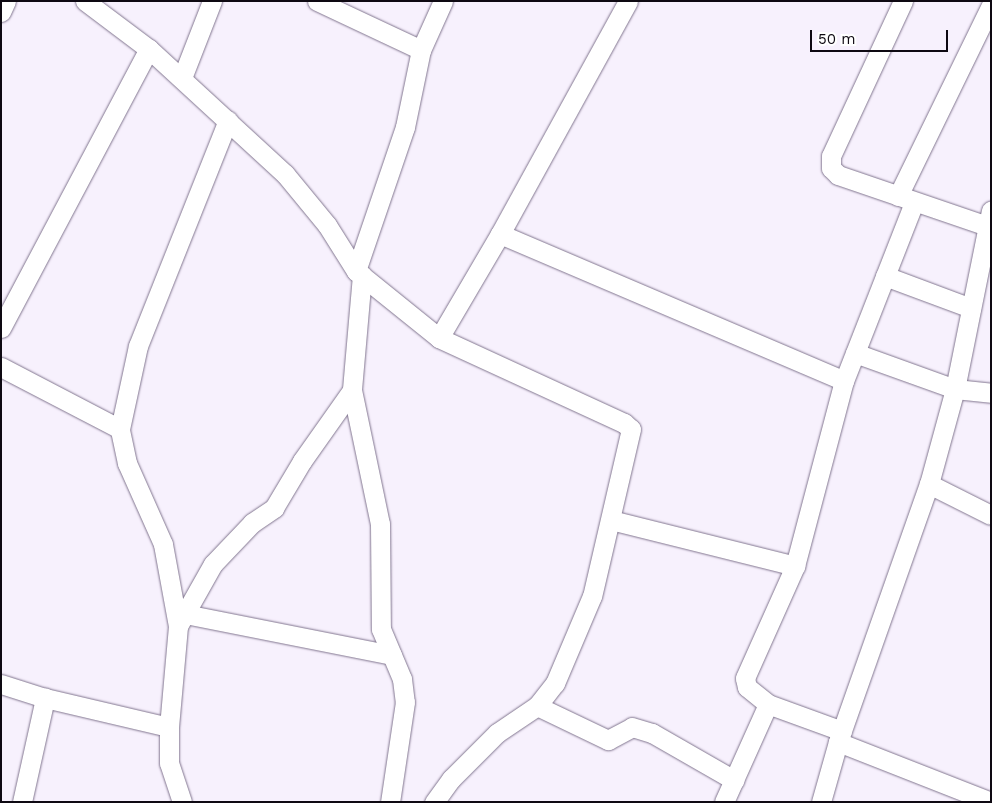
<!DOCTYPE html>
<style>
body{margin:0}
#map{position:relative;width:992px;height:803px;overflow:hidden;background:#f7f1fd;font-family:"Work Sans",sans-serif}
div>[style]{position:absolute}
[style*='--x']{left:calc(var(--x)*1px);top:calc(var(--y)*1px);width:calc(var(--w)*1px);rotate:calc(var(--a)*1deg)}
.roads{filter:drop-shadow(0 0 1px #81758f) drop-shadow(0 0 1px #81758f)}
.minor>*{height:19px;margin:-9.5px;padding:0 9.5px;transform-origin:9.5px;border-radius:9.5px;background:#fff}
span{translate:-50% -50%;white-space:nowrap;text-align:center;line-height:1.15;-webkit-text-stroke:4px #fff;paint-order:stroke}
.frame{position:absolute;inset:0;border:2px solid #0e0912;pointer-events:none}
.scale{position:absolute;left:810px;top:30px;width:138px;height:22px;box-sizing:border-box;border:2px solid #0e0912;border-top:0;padding-left:6px;font-size:15px;line-height:18px;white-space:nowrap;color:#0e0912;-webkit-text-stroke:4px #fff;paint-order:stroke}
</style>
<div id="map">
<div class="roads">
<div class="minor">
<div style="--x:85;--y:1;--w:80;--a:36.9"></div>
<div style="--x:149;--y:49;--w:185;--a:42.6"></div>
<div style="--x:285;--y:174;--w:66;--a:50.5"></div>
<div style="--x:327;--y:225;--w:54;--a:57.8"></div>
<div style="--x:356;--y:271;--w:107;--a:38.9"></div>
<div style="--x:439;--y:338;--w:204;--a:24.7"></div>
<div style="--x:624;--y:423;--w:9;--a:41"></div>
<div style="--x:631;--y:429;--w:171;--a:103.1"></div>
<div style="--x:592;--y:596;--w:95;--a:113"></div>
<div style="--x:555;--y:683;--w:29;--a:128"></div>
<div style="--x:537;--y:706;--w:48;--a:146"></div>
<div style="--x:497;--y:733;--w:65;--a:135"></div>
<div style="--x:451;--y:779;--w:29;--a:126"></div>
<div style="--x:317;--y:1;--w:115;--a:25.2"></div>
<div style="--x:903;--y:1;--w:171;--a:114.9"></div>
<div style="--x:831;--y:156;--w:12;--a:90"></div>
<div style="--x:831;--y:168;--w:10;--a:45"></div>
<div style="--x:838;--y:175;--w:157;--a:18.9"></div>
<div style="--x:1;--y:12;--w:12;--a:-66"></div>
<div style="--x:182;--y:78;--w:83;--a:-68.7"></div>
<div style="--x:898;--y:196;--w:212;--a:-64"></div>
<div style="--x:500;--y:234;--w:374;--a:23.1"></div>
<div style="--x:356;--y:271;--w:152;--a:-71.2"></div>
<div style="--x:405;--y:127;--w:79;--a:-78.3"></div>
<div style="--x:421;--y:50;--w:54;--a:-65.8"></div>
<div style="--x:362;--y:275;--w:115;--a:95"></div>
<div style="--x:352;--y:390;--w:137;--a:78.2"></div>
<div style="--x:380;--y:524;--w:105;--a:89.5"></div>
<div style="--x:381;--y:629;--w:54;--a:67.2"></div>
<div style="--x:402;--y:679;--w:23;--a:83"></div>
<div style="--x:405;--y:702;--w:101;--a:98.5"></div>
<div style="--x:885;--y:276;--w:92;--a:20.4"></div>
<div style="--x:1;--y:328;--w:316;--a:-62.1"></div>
<div style="--x:439;--y:338;--w:121;--a:-59.6"></div>
<div style="--x:500;--y:234;--w:266;--a:-61.2"></div>
<div style="--x:855;--y:353;--w:106;--a:19.8"></div>
<div style="--x:955;--y:389;--w:36;--a:6"></div>
<div style="--x:1;--y:367;--w:134;--a:27.5"></div>
<div style="--x:929;--y:484;--w:69;--a:26.6"></div>
<div style="--x:611;--y:520;--w:190;--a:14"></div>
<div style="--x:185;--y:614;--w:211;--a:11.2"></div>
<div style="--x:178;--y:626;--w:71;--a:-60.6"></div>
<div style="--x:213;--y:564;--w:57;--a:-46.4"></div>
<div style="--x:252;--y:523;--w:27;--a:-34"></div>
<div style="--x:274;--y:508;--w:55;--a:-59.2"></div>
<div style="--x:302;--y:461;--w:87;--a:-54.8"></div>
<div style="--x:1;--y:684;--w:46;--a:17.7"></div>
<div style="--x:45;--y:698;--w:127;--a:13.2"></div>
<div style="--x:537;--y:706;--w:79;--a:25.6"></div>
<div style="--x:608;--y:740;--w:27;--a:-28"></div>
<div style="--x:632;--y:727;--w:21;--a:17"></div>
<div style="--x:652;--y:733;--w:95;--a:29.8"></div>
<div style="--x:842;--y:731;--w:79;--a:-160"></div>
<div style="--x:768;--y:704;--w:27;--a:-141"></div>
<div style="--x:747;--y:687;--w:9;--a:-103"></div>
<div style="--x:745;--y:678;--w:123;--a:-65.9"></div>
<div style="--x:795;--y:566;--w:191;--a:-75.2"></div>
<div style="--x:844;--y:381;--w:192;--a:-68.6"></div>
<div style="--x:838;--y:742;--w:164;--a:21.4"></div>
<div style="--x:22;--y:802;--w:107;--a:-77.5"></div>
<div style="--x:182;--y:802;--w:41;--a:-108.4"></div>
<div style="--x:169;--y:763;--w:36;--a:-90"></div>
<div style="--x:169;--y:727;--w:101;--a:-84.9"></div>
<div style="--x:178;--y:626;--w:83;--a:-100.4"></div>
<div style="--x:163;--y:544;--w:89;--a:-114"></div>
<div style="--x:127;--y:463;--w:35;--a:-102"></div>
<div style="--x:120;--y:429;--w:85;--a:-77.8"></div>
<div style="--x:138;--y:346;--w:243;--a:-68.3"></div>
<div style="--x:724;--y:802;--w:107;--a:-65.8"></div>
<div style="--x:821;--y:802;--w:62;--a:-74.2"></div>
<div style="--x:838;--y:742;--w:274;--a:-70.6"></div>
<div style="--x:929;--y:484;--w:98;--a:-74.7"></div>
<div style="--x:955;--y:389;--w:182;--a:-78.6"></div>
</div>
</div>
<div class="frame"></div>
<div class="scale">50 m</div>
</div>
